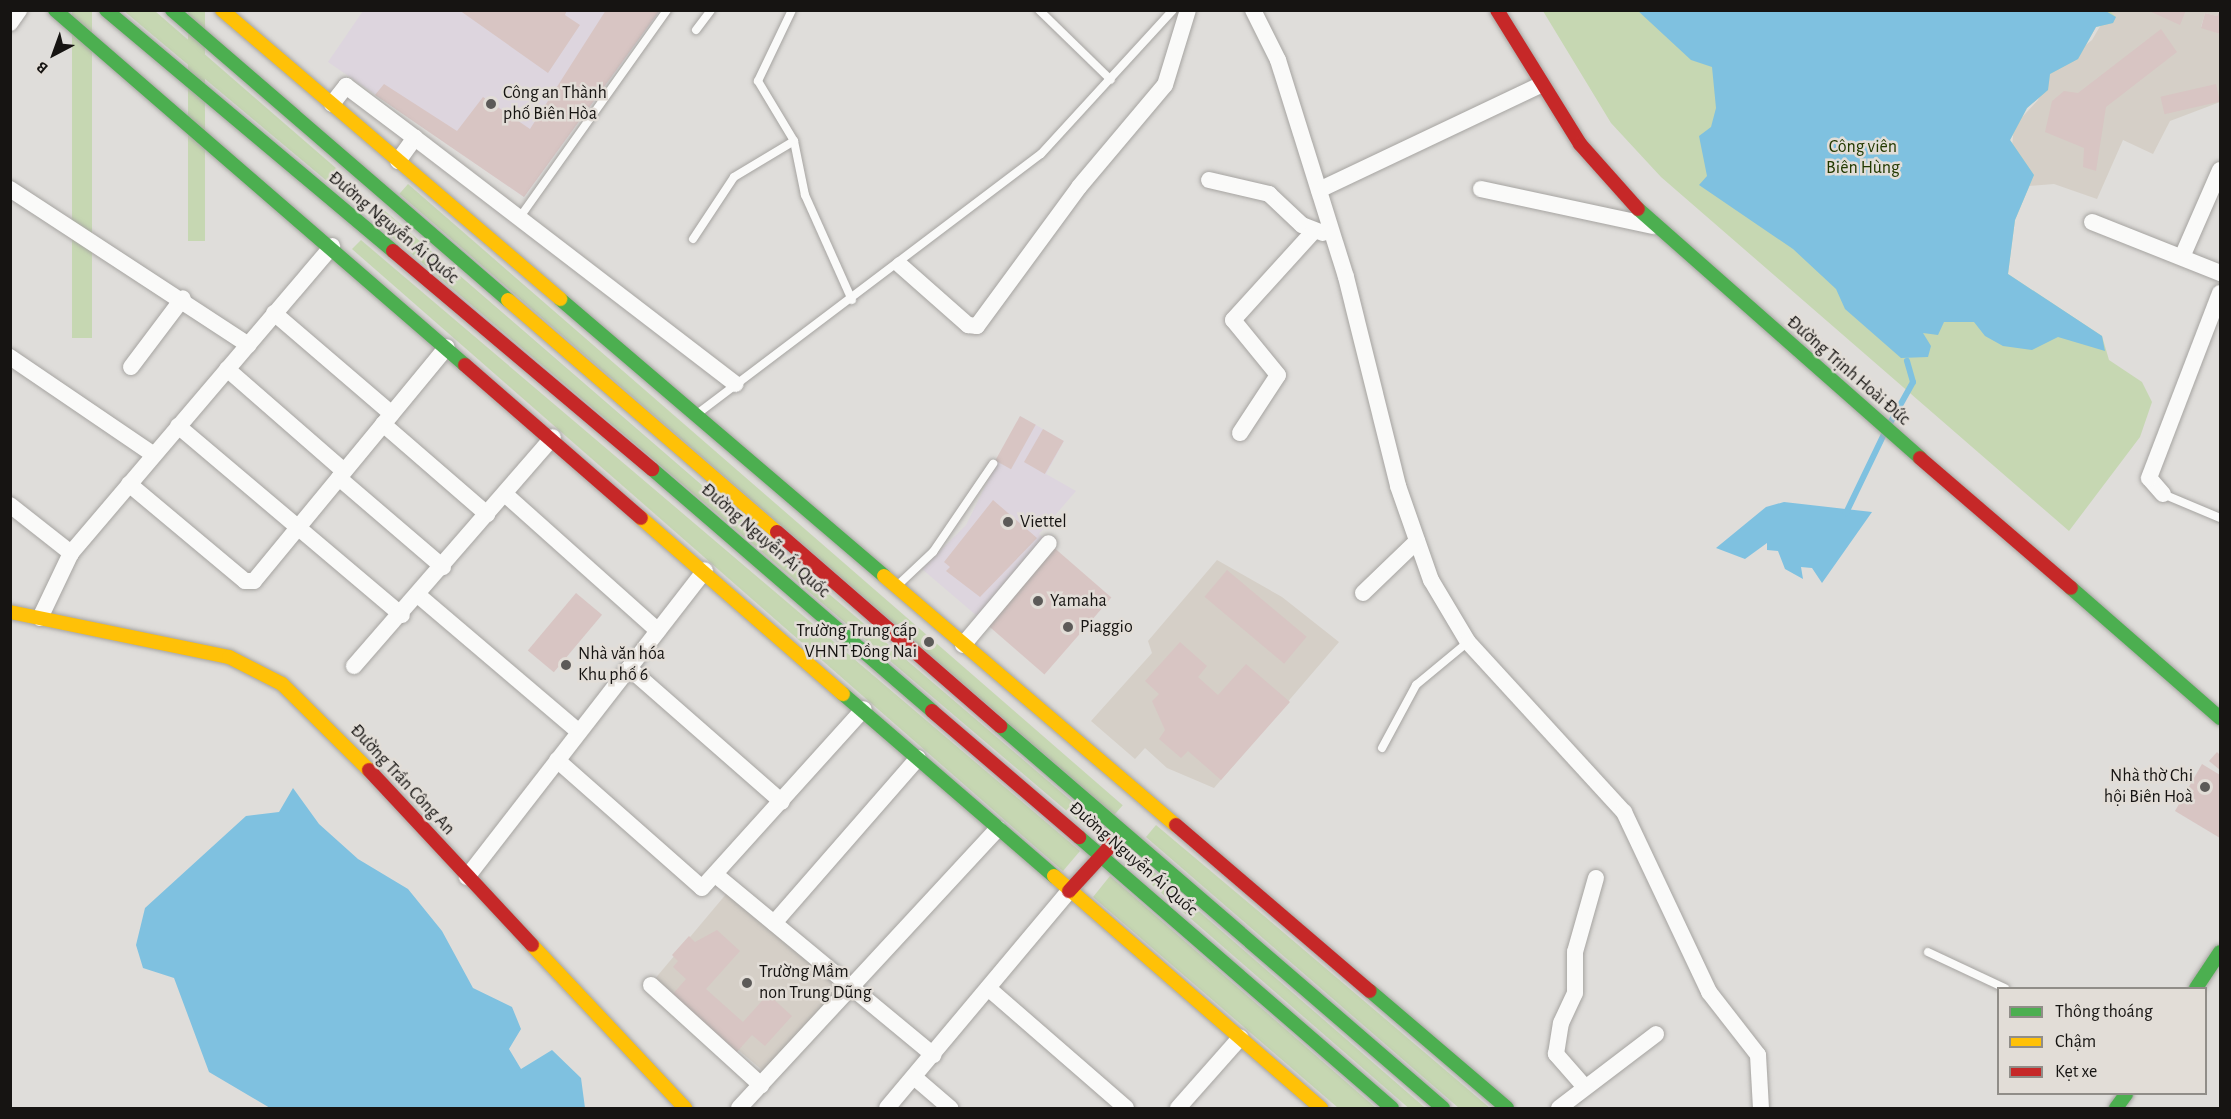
<!DOCTYPE html>
<meta charset="utf-8">
<style>
body{margin:0}
#map{position:relative;width:2231px;height:1119px;overflow:hidden;background:#dfddda;font-family:"Alegreya Sans",sans-serif}
div>[style]{position:absolute}
[style*='--x']{left:calc(var(--x)*1px);top:calc(var(--y)*1px);width:calc(var(--w)*1px);rotate:calc(var(--a)*1deg)}
.commercial>*{inset:0;background:#ddd5de}
.built>*{inset:0;background:#d5cfc7;transform-origin:0 0}
.green>*{inset:0;background:#c6d7b2;transform-origin:0 0}
.water>*{inset:0;background:#7fc1e0}
.stream>*{height:6px;margin:-3px;padding:0 3px;transform-origin:3px;border-radius:3px;background:#7fc1e0}
.building>*{inset:0;background:#d8c5c3;transform-origin:0 0}
.roads{filter:drop-shadow(0 0 2px #a6a4a1) drop-shadow(0 0 2px #a6a4a1)}
.lane>*{height:8px;margin:-4px;padding:0 4px;transform-origin:4px;border-radius:4px;background:#fafaf9}
.street>*{height:16px;margin:-8px;padding:0 8px;transform-origin:8px;border-radius:8px;background:#fafaf9}
.fast>*{height:14px;margin:-7px;padding:0 7px;transform-origin:7px;border-radius:7px;background:#4caf50}
.slow>*{height:14px;margin:-7px;padding:0 7px;transform-origin:7px;border-radius:7px;background:#ffc107}
.jam>*{height:14px;margin:-7px;padding:0 7px;transform-origin:7px;border-radius:7px;background:#c62828}
.dots>*{width:16px;height:16px;translate:-50% -50%;box-sizing:border-box;border:3px solid #e2ddd7;border-radius:50%}
span{translate:-50% -50%;white-space:nowrap;text-align:center;line-height:1.15;-webkit-text-stroke:5px #e2ddd7;paint-order:stroke}
.poi-label{font-size:18px;color:#161412}
.left{translate:0 -50%;text-align:left}
.right{translate:-100% -50%;text-align:right}
.park-label{font-size:18px;color:#223900}
.street-label{font-size:18px;color:#161412}
.frame{position:absolute;inset:0;border:12px solid #161412;pointer-events:none}
.legend{position:absolute;left:1997px;top:987px;width:210px;height:108px;box-sizing:border-box;background:#e2ddd7;border:2px solid #908d88;margin:0;padding:8px 10px;list-style:none;font-size:18px;color:#161412}
.legend li{display:flex;align-items:center;gap:12px;height:30px}
.legend b{width:30px;border:2px solid #908d88}
.north{position:absolute;left:24px;top:24px;width:60px;height:60px;-webkit-text-stroke:4px #e2ddd7;paint-order:stroke;rotate:221deg;font-size:16px;font-weight:700;line-height:24px;text-align:center;color:#161412}
.north::after{content:'';display:block;margin:auto;width:21px;height:27px;background:#161412;clip-path:polygon(50% 0,100% 100%,50% 72%,0 100%)}
</style>
<div id="map">
<div class="commercial">
<div style="clip-path:polygon(363px 11px,660px 11px,524px 197px,328px 62px)"></div>
<div style="clip-path:polygon(1020px 416px,1064px 441px,1046px 474px,1076px 491px,1039px 534px,1051px 545px,984px 622px,922px 569px,966px 525px)"></div>
</div>
<div class="built">
<div style="clip-path:polygon(2109px 11px,2219px 11px,2217px 16px,2205px 13px,2201px 27px,2220px 34px,2220px 102px,2170px 121px,2153px 154px,2123px 140px,2097px 199px,2054px 184px,2029px 186px,2034px 175px,2012px 147px,2014px 126px,2038px 100px,2050px 74px,2092px 40px)"></div>
<div style="clip-path:polygon(1217px 560px,1282px 597px,1339px 642px,1214px 788px,1167px 768px,1145px 748px,1135px 759px,1091px 721px,1152px 653px,1148px 641px)"></div>
<div style="left:727px;top:893px;width:149px;height:113px;rotate:40deg"></div>
</div>
<div class="green">
<div style="clip-path:polygon(2109px 10px,2116px 17px,2113px 23px,2096px 27px,2078px 59px,2050px 74px,2048px 90px,2027px 108px,2010px 140px,2034px 175px,2015px 220px,2008px 274px,2102px 336px,2109px 360px,2142px 382px,2152px 402px,2140px 437px,2069px 531px,1661px 177px,1611px 123px,1543px 11px)"></div>
<div style="left:72px;top:11px;width:20px;height:327px"></div>
<div style="clip-path:polygon(124px 11px,155px 11px,344px 175px,334px 187px)"></div>
<div style="left:188px;top:11px;width:17px;height:230px"></div>
<div style="left:408px;top:184px;width:947px;height:13px;rotate:41deg"></div>
<div style="clip-path:polygon(384px 210px,726px 506px,1102px 827px,1095px 835px,374px 222px)"></div>
<div style="clip-path:polygon(361px 240px,1080px 851px,1063px 871px,352px 249px)"></div>
<div style="clip-path:polygon(1156px 825px,1263px 915px,1490px 1108px,1459px 1108px,1146px 837px)"></div>
<div style="left:1132px;top:853px;width:389px;height:11px;rotate:41deg"></div>
<div style="clip-path:polygon(1110px 876px,1376px 1108px,1338px 1108px,1093px 897px)"></div>
</div>
<div class="water">
<div style="clip-path:polygon(1637px 10px,2104px 10px,2116px 17px,2113px 23px,2096px 27px,2078px 59px,2050px 74px,2048px 90px,2027px 108px,2010px 140px,2034px 175px,2015px 220px,2008px 274px,2102px 336px,2105px 351px,2058px 337px,2032px 350px,2003px 346px,1985px 336px,1974px 322px,1944px 322px,1938px 335px,1923px 333px,1931px 346px,1928px 357px,1901px 358px,1845px 309px,1836px 289px,1793px 249px,1699px 185px,1707px 176px,1699px 136px,1711px 127px,1716px 108px,1712px 67px,1691px 60px)"></div>
<div style="clip-path:polygon(1784px 502px,1872px 512px,1822px 583px,1812px 568px,1801px 567px,1803px 579px,1785px 569px,1778px 551px,1767px 550px,1767px 543px,1745px 559px,1716px 548px,1766px 507px)"></div>
<div style="clip-path:polygon(293px 788px,319px 824px,358px 859px,408px 889px,442px 931px,473px 988px,512px 1007px,521px 1029px,509px 1049px,521px 1069px,552px 1050px,581px 1078px,585px 1108px,270px 1108px,209px 1072px,174px 978px,143px 968px,136px 945px,145px 908px,246px 816px,279px 812px)"></div>
</div>
<div class="stream">
<div style="--x:1889;--y:425;--w:49;--a:-60.8"></div>
<div style="--x:1913;--y:382;--w:22;--a:-106"></div>
<div style="--x:1846;--y:513;--w:88;--a:-64.3"></div>
</div>
<div class="building">
<div style="clip-path:polygon(459px 10px,567px 10px,565px 15px,580px 25px,548px 73px)"></div>
<div style="clip-path:polygon(606px 10px,660px 10px,524px 197px,375px 95px,384px 84px,457px 131px,483px 97px,530px 129px)"></div>
<div style="clip-path:polygon(2147px 10px,2186px 10px,2180px 25px)"></div>
<div style="clip-path:polygon(2220px 10px,2220px 34px,2201px 28px,2205px 13px,2217px 16px)"></div>
<div style="clip-path:polygon(2161px 29px,2177px 52px,2106px 107px,2096px 171px,2083px 167px,2084px 148px,2045px 132px,2052px 101px,2064px 91px,2078px 93px)"></div>
<div style="left:2216px;top:84px;width:18px;height:57px;rotate:77deg"></div>
<div style="left:1020px;top:416px;width:18px;height:51px;rotate:29deg"></div>
<div style="left:1043px;top:429px;width:24px;height:38px;rotate:30deg"></div>
<div style="clip-path:polygon(993px 500px,1037px 538px,980px 597px,946px 571px,950px 567px,944px 562px)"></div>
<div style="left:1051px;top:545px;width:80px;height:102px;rotate:41deg"></div>
<div style="left:1227px;top:570px;width:104px;height:35px;rotate:40deg"></div>
<div style="left:576px;top:593px;width:34px;height:75px;rotate:40deg"></div>
<div style="clip-path:polygon(1180px 642px,1207px 666px,1198px 677px,1218px 695px,1246px 664px,1290px 702px,1221px 780px,1188px 751px,1181px 758px,1159px 739px,1165px 730px,1152px 701px,1159px 694px,1145px 681px)"></div>
<div style="clip-path:polygon(2217px 752px,2220px 755px,2220px 770px,2209px 761px)"></div>
<div style="clip-path:polygon(2202px 764px,2220px 775px,2220px 838px,2175px 811px)"></div>
<div style="clip-path:polygon(717px 930px,740px 951px,706px 989px,743px 1022px,768px 994px,792px 1016px,765px 1046px,752px 1035px,736px 1053px,672px 995px,686px 979px,673px 967px,678px 961px,672px 955px,689px 936px,695px 942px)"></div>
</div>
<div class="roads">
<div class="lane">
<div style="--x:792;--y:10;--w:79;--a:115.6"></div>
<div style="--x:758;--y:81;--w:70;--a:59"></div>
<div style="--x:794;--y:141;--w:55;--a:78.5"></div>
<div style="--x:805;--y:195;--w:115;--a:65.9"></div>
<div style="--x:1039;--y:10;--w:100;--a:44.2"></div>
<div style="--x:696;--y:30;--w:25;--a:-53"></div>
<div style="--x:520;--y:217;--w:254;--a:-54.6"></div>
<div style="--x:693;--y:239;--w:74;--a:-56.5"></div>
<div style="--x:734;--y:177;--w:70;--a:-31"></div>
<div style="--x:697;--y:414;--w:431;--a:-37.1"></div>
<div style="--x:1041;--y:154;--w:195;--a:-47.5"></div>
<div style="--x:2163;--y:494;--w:62;--a:22.8"></div>
<div style="--x:899;--y:584;--w:47;--a:-43.3"></div>
<div style="--x:933;--y:552;--w:107;--a:-55.7"></div>
<div style="--x:1382;--y:748;--w:72;--a:-61.6"></div>
<div style="--x:1416;--y:685;--w:67;--a:-39.6"></div>
<div style="--x:1928;--y:952;--w:85;--a:25.1"></div>
</div>
<div class="street">
<div style="--x:1253;--y:10;--w:56;--a:63.4"></div>
<div style="--x:1278;--y:60;--w:227;--a:72.6"></div>
<div style="--x:1346;--y:277;--w:215;--a:76"></div>
<div style="--x:1398;--y:486;--w:100;--a:70.7"></div>
<div style="--x:1431;--y:580;--w:72;--a:59.2"></div>
<div style="--x:1468;--y:642;--w:231;--a:47.5"></div>
<div style="--x:1624;--y:812;--w:199;--a:64.7"></div>
<div style="--x:1709;--y:992;--w:80;--a:52.1"></div>
<div style="--x:1758;--y:1055;--w:53;--a:86.8"></div>
<div style="--x:10;--y:23;--w:16;--a:-55"></div>
<div style="--x:332;--y:104;--w:23;--a:-52"></div>
<div style="--x:346;--y:86;--w:86;--a:37"></div>
<div style="--x:398;--y:161;--w:29;--a:-54"></div>
<div style="--x:415;--y:138;--w:404;--a:37.5"></div>
<div style="--x:1209;--y:180;--w:62;--a:13.1"></div>
<div style="--x:1269;--y:194;--w:45;--a:43.2"></div>
<div style="--x:1302;--y:225;--w:22;--a:21"></div>
<div style="--x:10;--y:189;--w:285;--a:33.2"></div>
<div style="--x:1481;--y:189;--w:176;--a:12.1"></div>
<div style="--x:1319;--y:190;--w:245;--a:-25.4"></div>
<div style="--x:2092;--y:222;--w:138;--a:21.7"></div>
<div style="--x:2182;--y:257;--w:95;--a:-66.4"></div>
<div style="--x:900;--y:265;--w:91;--a:41.4"></div>
<div style="--x:968;--y:325;--w:9;--a:6"></div>
<div style="--x:977;--y:326;--w:172;--a:-53.7"></div>
<div style="--x:1079;--y:187;--w:133;--a:-49.9"></div>
<div style="--x:1165;--y:85;--w:78;--a:-73"></div>
<div style="--x:274;--y:313;--w:155;--a:40.6"></div>
<div style="--x:10;--y:357;--w:174;--a:34.2"></div>
<div style="--x:131;--y:367;--w:86;--a:-53"></div>
<div style="--x:227;--y:369;--w:155;--a:41.1"></div>
<div style="--x:383;--y:424;--w:138;--a:40.9"></div>
<div style="--x:178;--y:426;--w:293;--a:40.2"></div>
<div style="--x:1240;--y:433;--w:69;--a:-56.8"></div>
<div style="--x:1278;--y:375;--w:71;--a:-129.3"></div>
<div style="--x:1233;--y:320;--w:119;--a:-47.7"></div>
<div style="--x:339;--y:478;--w:137;--a:40.6"></div>
<div style="--x:129;--y:484;--w:151;--a:39.9"></div>
<div style="--x:245;--y:581;--w:9;--a:0"></div>
<div style="--x:254;--y:581;--w:303;--a:-50.5"></div>
<div style="--x:505;--y:494;--w:205;--a:41.8"></div>
<div style="--x:2163;--y:494;--w:21;--a:-131"></div>
<div style="--x:2149;--y:478;--w:198;--a:-69"></div>
<div style="--x:10;--y:505;--w:78;--a:38.2"></div>
<div style="--x:1363;--y:593;--w:75;--a:-43.9"></div>
<div style="--x:418;--y:595;--w:211;--a:40.4"></div>
<div style="--x:40;--y:618;--w:72;--a:-64.5"></div>
<div style="--x:71;--y:553;--w:403;--a:-49.6"></div>
<div style="--x:963;--y:645;--w:133;--a:-49.9"></div>
<div style="--x:354;--y:666;--w:303;--a:-49"></div>
<div style="--x:629;--y:668;--w:203;--a:41.2"></div>
<div style="--x:557;--y:760;--w:193;--a:41.4"></div>
<div style="--x:702;--y:888;--w:241;--a:-47.9"></div>
<div style="--x:717;--y:876;--w:281;--a:39.6"></div>
<div style="--x:467;--y:877;--w:388;--a:-52.2"></div>
<div style="--x:774;--y:923;--w:219;--a:-48.9"></div>
<div style="--x:651;--y:985;--w:149;--a:42.3"></div>
<div style="--x:988;--y:988;--w:183;--a:41"></div>
<div style="--x:914;--y:1077;--w:48;--a:40.7"></div>
<div style="--x:1584;--y:1086;--w:43;--a:-131.2"></div>
<div style="--x:1556;--y:1054;--w:31;--a:-81"></div>
<div style="--x:1561;--y:1023;--w:33;--a:-65"></div>
<div style="--x:1575;--y:993;--w:41;--a:-90"></div>
<div style="--x:1575;--y:952;--w:77;--a:-74.2"></div>
<div style="--x:739;--y:1108;--w:381;--a:-47.2"></div>
<div style="--x:887;--y:1108;--w:283;--a:-50"></div>
<div style="--x:1178;--y:1108;--w:94;--a:-48.5"></div>
<div style="--x:1559;--y:1108;--w:122;--a:-37.3"></div>
</div>
<div class="fast">
<div style="--x:55;--y:10;--w:542;--a:40.89"></div>
<div style="--x:106;--y:10;--w:375;--a:40"></div>
<div style="--x:172;--y:10;--w:444;--a:40.8"></div>
<div style="--x:1638;--y:209;--w:376;--a:41.4"></div>
<div style="--x:560;--y:299;--w:426;--a:40.5"></div>
<div style="--x:652;--y:469;--w:370;--a:40.8"></div>
<div style="--x:2071;--y:588;--w:198;--a:41.1"></div>
<div style="--x:843;--y:694;--w:279;--a:40.8"></div>
<div style="--x:1000;--y:726;--w:585;--a:40.77"></div>
<div style="--x:1079;--y:837;--w:414;--a:40.9"></div>
<div style="--x:2196;--y:988;--w:43;--a:-56.3"></div>
<div style="--x:1370;--y:991;--w:180;--a:40.5"></div>
<div style="--x:2116;--y:1108;--w:17;--a:-54"></div>
</div>
<div class="slow">
<div style="--x:222;--y:10;--w:445;--a:40.5"></div>
<div style="--x:508;--y:300;--w:355;--a:40.8"></div>
<div style="--x:641;--y:518;--w:268;--a:41.1"></div>
<div style="--x:884;--y:576;--w:384;--a:40.5"></div>
<div style="--x:10;--y:612;--w:224;--a:11.6"></div>
<div style="--x:229;--y:657;--w:59;--a:27"></div>
<div style="--x:282;--y:684;--w:122;--a:44.7"></div>
<div style="--x:1054;--y:876;--w:354;--a:41"></div>
<div style="--x:532;--y:945;--w:224;--a:46.8"></div>
</div>
<div class="jam">
<div style="--x:1497;--y:10;--w:158;--a:58.2"></div>
<div style="--x:1580;--y:144;--w:87;--a:48.3"></div>
<div style="--x:393;--y:251;--w:339;--a:40.1"></div>
<div style="--x:465;--y:365;--w:233;--a:41"></div>
<div style="--x:1920;--y:458;--w:199;--a:40.7"></div>
<div style="--x:777;--y:532;--w:296;--a:41"></div>
<div style="--x:932;--y:711;--w:194;--a:40.6"></div>
<div style="--x:369;--y:770;--w:239;--a:47"></div>
<div style="--x:1176;--y:825;--w:255;--a:40.6"></div>
<div style="--x:1069;--y:891;--w:67;--a:-47.4"></div>
</div>
</div>
<div class="dots">
<div style="left:491px;top:104px;background:#5c5a58"></div>
<div style="left:1008px;top:522px;background:#5c5a58"></div>
<div style="left:1038px;top:601px;background:#5c5a58"></div>
<div style="left:1068px;top:627px;background:#5c5a58"></div>
<div style="left:929px;top:642px;background:#5c5a58"></div>
<div style="left:566px;top:665px;background:#5c5a58"></div>
<div style="left:2205px;top:787px;background:#5c5a58"></div>
<div style="left:747px;top:983px;background:#5c5a58"></div>
</div>
<div class="poi-label">
<span class="left" style="left:503px;top:104px">Công an Thành<br>phố Biên Hòa</span>
<span class="left" style="left:1020px;top:522px">Viettel</span>
<span class="left" style="left:1050px;top:601px">Yamaha</span>
<span class="left" style="left:1080px;top:627px">Piaggio</span>
<span class="right" style="left:917px;top:642px">Trường Trung cấp<br>VHNT Đồng Nai</span>
<span class="left" style="left:578px;top:665px">Nhà văn hóa<br>Khu phố 6</span>
<span class="right" style="left:2193px;top:787px">Nhà thờ Chi<br>hội Biên Hoà</span>
<span class="left" style="left:759px;top:983px">Trường Mầm<br>non Trung Dũng</span>
</div>
<div class="park-label">
<span style="left:1863px;top:158px">Công viên<br>Biên Hùng</span>
</div>
<div class="street-label">
<span style="left:393px;top:228px;rotate:40deg">Đường Nguyễn Ái Quốc</span>
<span style="left:1848px;top:371px;rotate:41deg">Đường Trịnh Hoài Đức</span>
<span style="left:765px;top:541px;rotate:41deg">Đường Nguyễn Ái Quốc</span>
<span style="left:402px;top:780px;rotate:47deg">Đường Trần Công An</span>
<span style="left:1133px;top:859px;rotate:41deg">Đường Nguyễn Ái Quốc</span>
</div>
<div class="frame"></div>
<ul class="legend">
<li><b style="height:8px;background:#4caf50"></b>Thông thoáng</li>
<li><b style="height:8px;background:#ffc107"></b>Chậm</li>
<li><b style="height:8px;background:#c62828"></b>Kẹt xe</li>
</ul>
<div class="north">B</div>
</div>
